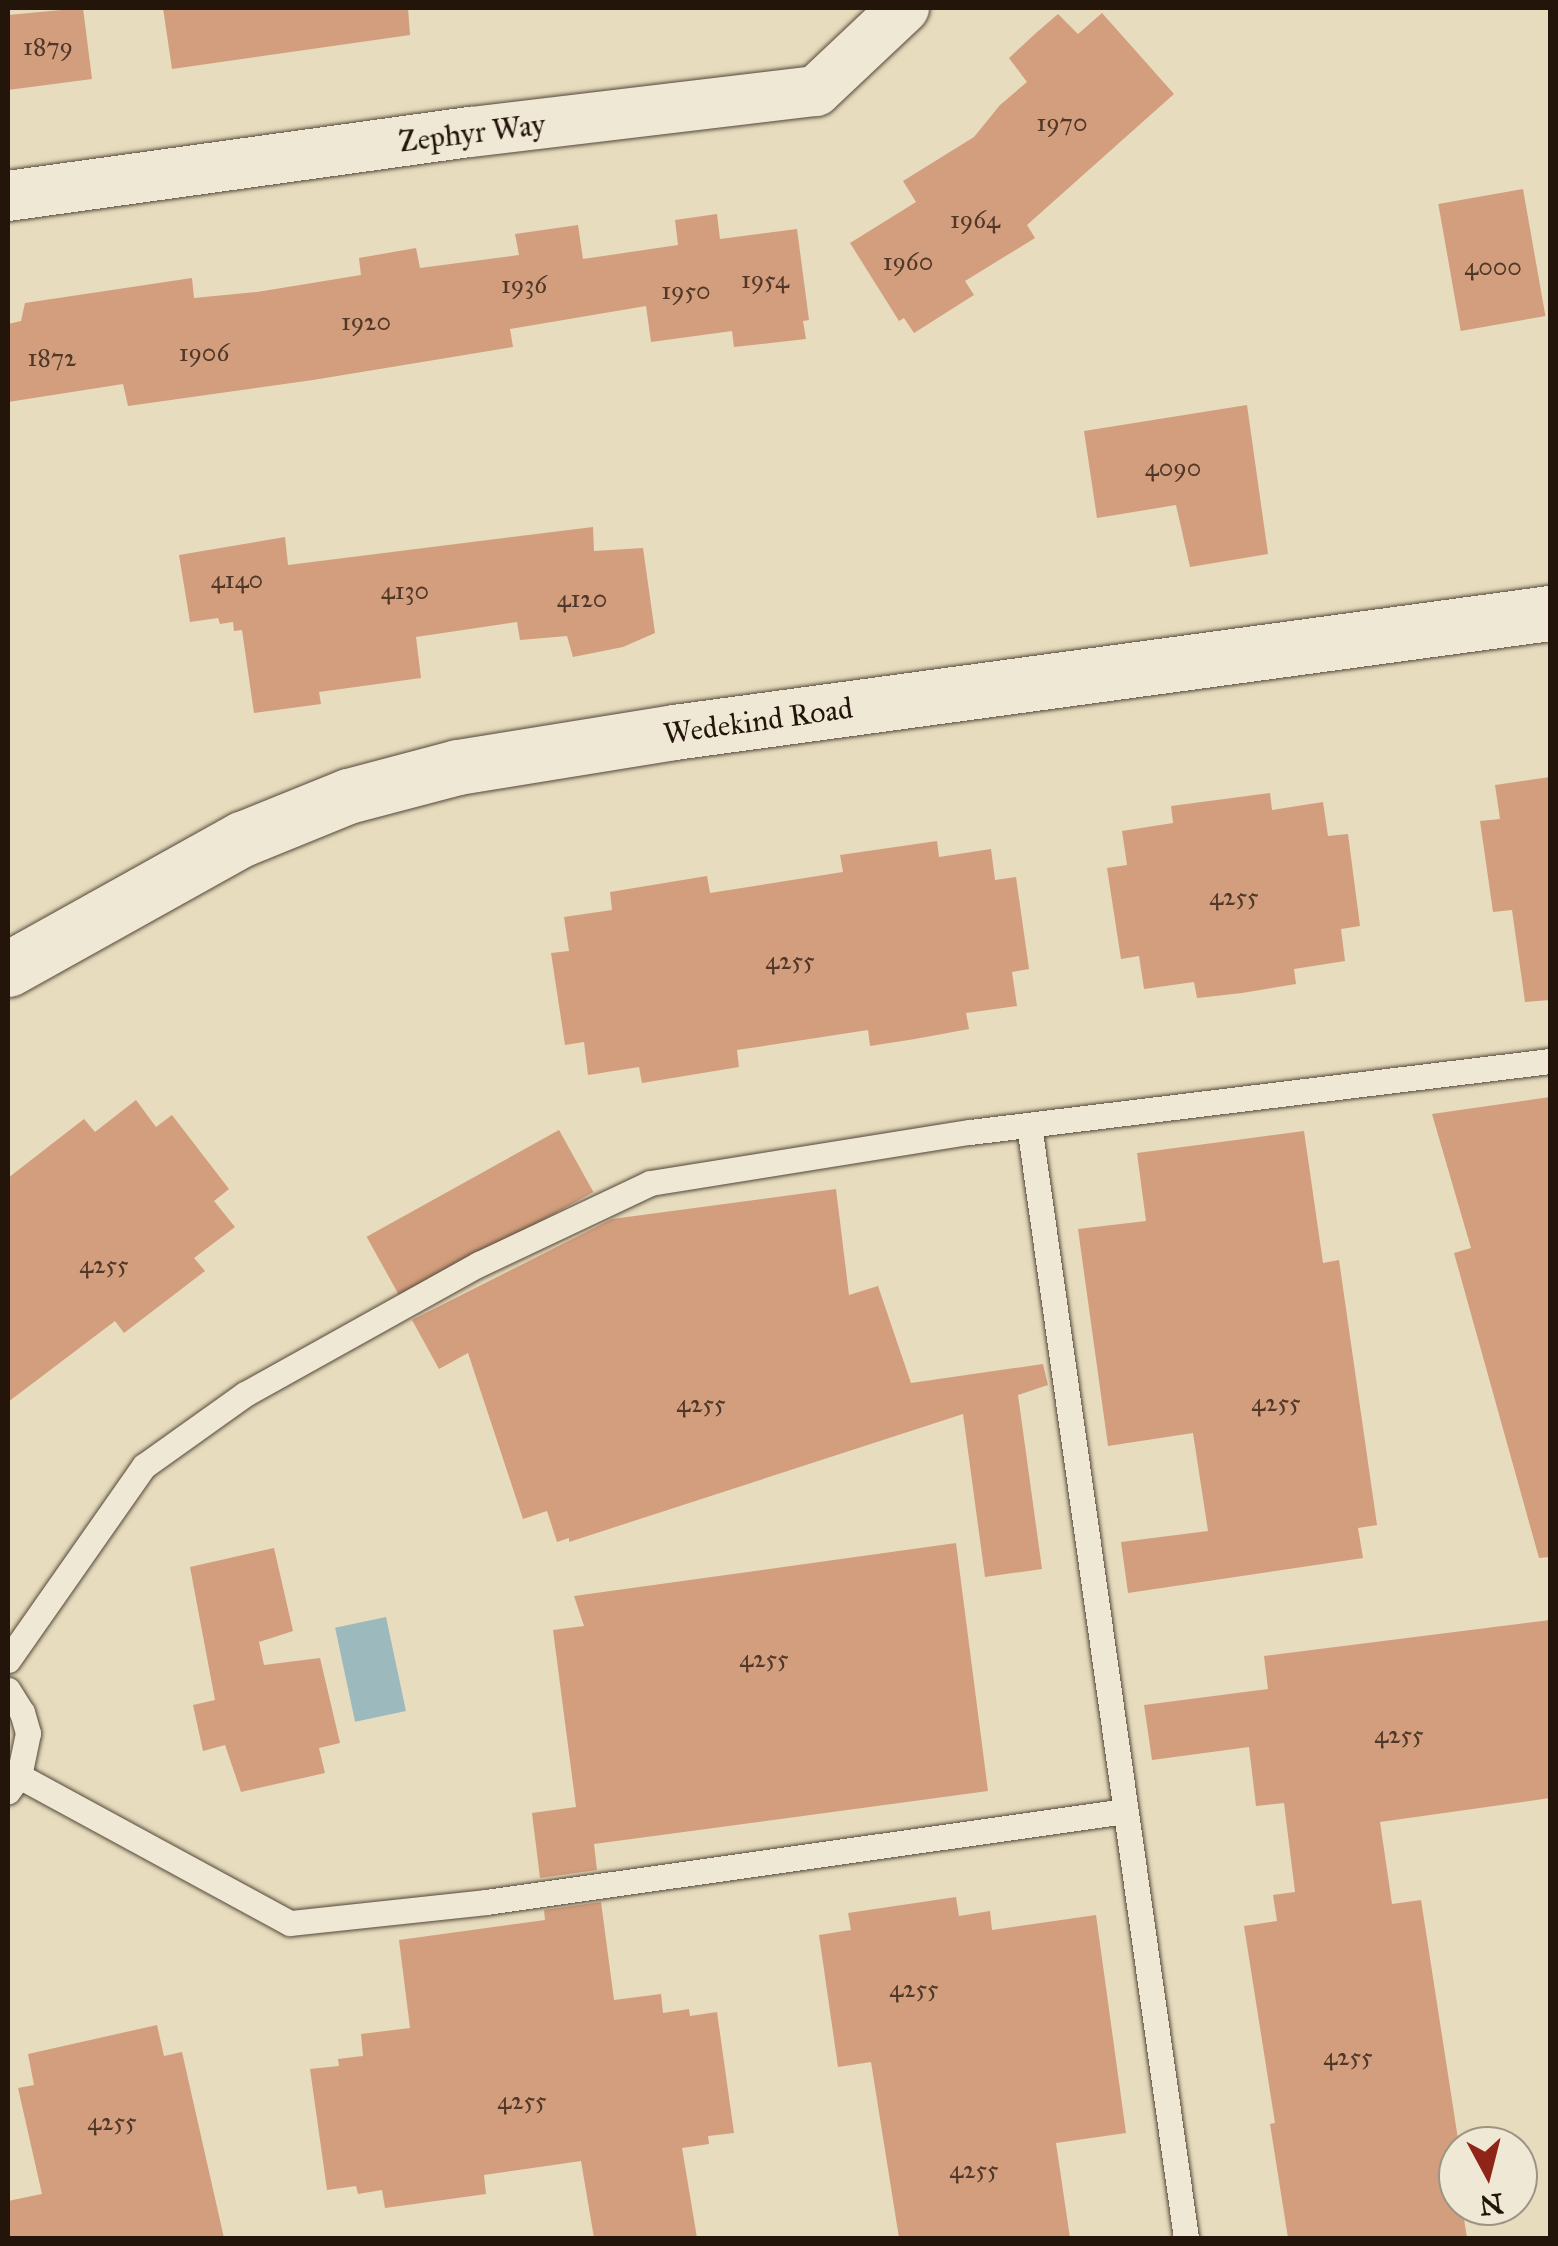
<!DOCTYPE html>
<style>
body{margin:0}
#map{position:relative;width:1558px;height:2246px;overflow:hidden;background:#e7dcbe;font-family:"IM FELL Great Primer",serif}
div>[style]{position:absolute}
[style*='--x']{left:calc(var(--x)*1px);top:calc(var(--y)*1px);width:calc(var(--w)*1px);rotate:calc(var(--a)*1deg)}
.water>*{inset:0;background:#9cb9bd;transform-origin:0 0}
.building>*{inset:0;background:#d29e7d;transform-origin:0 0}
.roads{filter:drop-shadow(0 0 2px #554738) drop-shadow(0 0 2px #554738)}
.lane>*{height:25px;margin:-12.5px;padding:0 12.5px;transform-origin:12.5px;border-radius:12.5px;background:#efe8d5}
.street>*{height:50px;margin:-25px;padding:0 25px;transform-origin:25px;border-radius:25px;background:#efe8d5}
.secondary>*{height:55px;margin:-27.5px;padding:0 27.5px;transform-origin:27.5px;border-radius:27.5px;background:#efe8d5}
span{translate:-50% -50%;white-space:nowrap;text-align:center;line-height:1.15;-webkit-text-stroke:8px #efe8d5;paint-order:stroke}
.number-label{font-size:25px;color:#503728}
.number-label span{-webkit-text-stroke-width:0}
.street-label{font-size:30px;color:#24150b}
.frame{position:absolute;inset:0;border:10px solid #24150b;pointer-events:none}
.north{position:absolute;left:1438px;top:2126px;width:100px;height:100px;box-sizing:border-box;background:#efe8d5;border:2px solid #9e9484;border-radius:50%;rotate:173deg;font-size:28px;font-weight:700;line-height:40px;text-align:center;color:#24150b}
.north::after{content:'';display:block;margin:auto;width:35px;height:45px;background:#8f2418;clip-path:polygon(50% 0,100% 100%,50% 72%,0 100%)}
</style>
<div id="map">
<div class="water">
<div style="left:386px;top:1617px;width:96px;height:52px;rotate:78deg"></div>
</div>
<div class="building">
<div style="clip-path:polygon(83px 8px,92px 79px,8px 90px,8px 15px)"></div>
<div style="clip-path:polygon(163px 8px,408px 8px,410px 35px,172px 69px)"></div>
<div style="clip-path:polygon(1102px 13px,1174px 94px,1027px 225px,1035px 238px,965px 281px,974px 295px,914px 333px,904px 318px,899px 321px,850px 243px,916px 202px,903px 181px,974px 137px,1000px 105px,1027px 82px,1009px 58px,1036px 33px,1058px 14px,1078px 34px)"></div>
<div style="left:1523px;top:189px;width:129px;height:86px;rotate:80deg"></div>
<div style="clip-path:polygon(717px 214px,720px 239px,797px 229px,809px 320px,803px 321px,806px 339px,734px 347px,732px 331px,651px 342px,646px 306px,510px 329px,513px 347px,313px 380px,128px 406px,123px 384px,8px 402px,8px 324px,21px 321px,25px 303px,192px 278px,194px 298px,257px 292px,361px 275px,359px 258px,416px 248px,420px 268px,519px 255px,515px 234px,578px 225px,583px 259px,678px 245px,675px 220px)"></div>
<div style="clip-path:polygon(1247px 405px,1268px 554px,1190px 567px,1176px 505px,1097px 518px,1084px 431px)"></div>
<div style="clip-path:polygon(593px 527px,594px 551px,643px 548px,655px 633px,623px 647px,573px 657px,567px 636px,520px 640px,517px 622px,416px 637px,421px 678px,319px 692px,321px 704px,254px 713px,242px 630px,234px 631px,233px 622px,220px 624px,218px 618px,190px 622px,179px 555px,285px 537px,288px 565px)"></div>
<div style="clip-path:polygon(1550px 777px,1550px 1000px,1525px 1002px,1512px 910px,1493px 912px,1480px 821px,1500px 819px,1495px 785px)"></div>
<div style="clip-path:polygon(1270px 793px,1272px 810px,1323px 802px,1328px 836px,1348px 834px,1360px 926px,1341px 929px,1345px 961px,1294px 969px,1296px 984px,1242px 993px,1197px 998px,1194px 982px,1144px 989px,1139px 956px,1121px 959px,1107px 868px,1127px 865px,1122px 831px,1173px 823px,1171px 806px)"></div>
<div style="clip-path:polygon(937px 841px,939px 857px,991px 849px,995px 880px,1016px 877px,1029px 969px,1012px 972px,1017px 1006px,966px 1013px,969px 1029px,915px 1039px,870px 1046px,868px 1030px,737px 1050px,739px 1067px,642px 1083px,639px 1067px,588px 1075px,584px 1042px,565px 1045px,551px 953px,569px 951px,564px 917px,612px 910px,610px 892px,707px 876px,710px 893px,843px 872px,840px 855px)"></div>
<div style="clip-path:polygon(1550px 1097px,1550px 1557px,1539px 1558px,1454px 1253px,1471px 1248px,1432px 1114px)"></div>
<div style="clip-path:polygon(136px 1100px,156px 1127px,172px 1115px,229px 1189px,214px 1201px,235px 1227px,194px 1258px,205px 1271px,124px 1333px,115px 1321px,8px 1402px,8px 1178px,84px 1119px,95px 1132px)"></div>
<div style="left:559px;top:1130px;width:71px;height:220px;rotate:61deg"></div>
<div style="clip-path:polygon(1304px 1131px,1323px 1263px,1339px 1260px,1377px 1525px,1358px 1528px,1363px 1558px,1128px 1593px,1121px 1542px,1208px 1531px,1193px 1433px,1108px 1446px,1078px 1229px,1146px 1221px,1137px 1153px)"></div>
<div style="clip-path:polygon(836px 1189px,849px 1295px,878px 1286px,911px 1383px,1043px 1364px,1048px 1385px,1018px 1395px,1042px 1569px,985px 1577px,963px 1414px,569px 1542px,569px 1538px,557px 1542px,547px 1511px,523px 1519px,468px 1353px,439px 1369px,412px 1320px,612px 1219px)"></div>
<div style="clip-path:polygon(956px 1543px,988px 1791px,594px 1844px,597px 1870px,540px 1878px,532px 1813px,576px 1807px,553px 1630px,584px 1626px,574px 1596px)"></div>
<div style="clip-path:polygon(274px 1548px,293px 1631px,259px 1642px,264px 1665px,320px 1658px,340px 1743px,319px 1748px,325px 1773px,241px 1792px,225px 1745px,203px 1751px,193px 1705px,215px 1700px,190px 1567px)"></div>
<div style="clip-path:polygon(1550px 1620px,1550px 1798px,1380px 1822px,1392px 1904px,1421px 1900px,1458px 2139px,1458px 2206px,1462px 2206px,1467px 2238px,1288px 2238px,1270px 2124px,1275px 2123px,1244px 1926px,1277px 1921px,1273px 1895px,1295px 1892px,1284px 1803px,1256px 1806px,1249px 1747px,1152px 1760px,1144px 1705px,1268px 1689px,1264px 1656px)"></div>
<div style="clip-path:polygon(956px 1897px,959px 1916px,990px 1911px,992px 1930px,1096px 1915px,1126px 2133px,1056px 2143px,1070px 2238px,899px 2238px,871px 2062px,838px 2067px,819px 1935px,851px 1930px,848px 1913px)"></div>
<div style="clip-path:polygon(601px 1902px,614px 2000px,661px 1994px,663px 2013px,689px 2009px,690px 2016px,717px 2012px,734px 2133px,708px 2136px,709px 2144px,682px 2148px,697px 2238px,594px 2238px,581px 2161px,484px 2175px,486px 2194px,385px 2208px,382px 2190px,358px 2194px,356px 2186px,327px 2190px,310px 2069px,339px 2066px,338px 2059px,363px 2056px,361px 2034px,410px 2028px,399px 1940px,545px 1920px,544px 1910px)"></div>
<div style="clip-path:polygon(157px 2025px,164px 2056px,182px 2052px,224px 2238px,8px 2238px,8px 2201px,42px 2194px,18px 2088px,34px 2085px,28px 2054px)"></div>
</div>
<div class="roads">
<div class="lane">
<div style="--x:1029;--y:1125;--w:1124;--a:81.97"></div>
<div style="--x:8;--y:1660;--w:237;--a:-55"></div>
<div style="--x:144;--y:1466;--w:124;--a:-35.5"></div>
<div style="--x:245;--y:1394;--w:268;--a:-29.1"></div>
<div style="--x:479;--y:1264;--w:189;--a:-25.3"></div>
<div style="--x:650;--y:1183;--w:324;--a:-9.1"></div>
<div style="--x:970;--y:1132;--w:584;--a:-6.98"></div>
<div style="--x:8;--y:1690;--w:26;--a:58"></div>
<div style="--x:22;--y:1712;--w:22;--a:74"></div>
<div style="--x:28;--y:1733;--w:44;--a:101.8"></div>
<div style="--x:19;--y:1776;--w:19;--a:126"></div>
<div style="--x:19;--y:1776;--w:308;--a:28.5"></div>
<div style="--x:290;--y:1923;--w:197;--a:-6.1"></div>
<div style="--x:486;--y:1902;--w:645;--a:-8.1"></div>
</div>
<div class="street">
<div style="--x:8;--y:196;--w:467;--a:-7.9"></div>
<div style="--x:471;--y:132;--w:347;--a:-6.8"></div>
<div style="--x:816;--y:91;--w:121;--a:-43.3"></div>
</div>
<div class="secondary">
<div style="--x:8;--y:969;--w:268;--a:-29.1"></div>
<div style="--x:242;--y:839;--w:114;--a:-22.1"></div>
<div style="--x:348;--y:796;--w:114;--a:-14.8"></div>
<div style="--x:458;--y:767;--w:219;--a:-9.2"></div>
<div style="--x:674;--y:732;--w:884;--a:-7.74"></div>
</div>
</div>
<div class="number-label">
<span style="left:48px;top:47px">1879</span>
<span style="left:1062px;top:123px">1970</span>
<span style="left:975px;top:220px">1964</span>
<span style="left:908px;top:262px">1960</span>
<span style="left:1493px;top:267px">4000</span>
<span style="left:765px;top:280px">1954</span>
<span style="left:524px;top:285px">1936</span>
<span style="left:686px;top:291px">1950</span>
<span style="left:366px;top:322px">1920</span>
<span style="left:204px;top:353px">1906</span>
<span style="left:52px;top:358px">1872</span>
<span style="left:1173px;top:468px">4090</span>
<span style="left:237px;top:580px">4140</span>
<span style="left:405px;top:591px">4130</span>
<span style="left:582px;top:599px">4120</span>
<span style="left:1234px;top:897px">4255</span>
<span style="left:790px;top:961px">4255</span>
<span style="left:104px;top:1265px">4255</span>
<span style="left:1276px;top:1403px">4255</span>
<span style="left:701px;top:1404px">4255</span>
<span style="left:764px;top:1659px">4255</span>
<span style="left:1399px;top:1735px">4255</span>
<span style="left:914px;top:1989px">4255</span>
<span style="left:1348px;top:2057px">4255</span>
<span style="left:522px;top:2101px">4255</span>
<span style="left:112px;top:2122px">4255</span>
<span style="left:974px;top:2170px">4255</span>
</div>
<div class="street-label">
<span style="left:472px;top:133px;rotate:-7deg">Zephyr Way</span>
<span style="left:758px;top:721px;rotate:-8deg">Wedekind Road</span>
</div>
<div class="frame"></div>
<div class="north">N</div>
</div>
